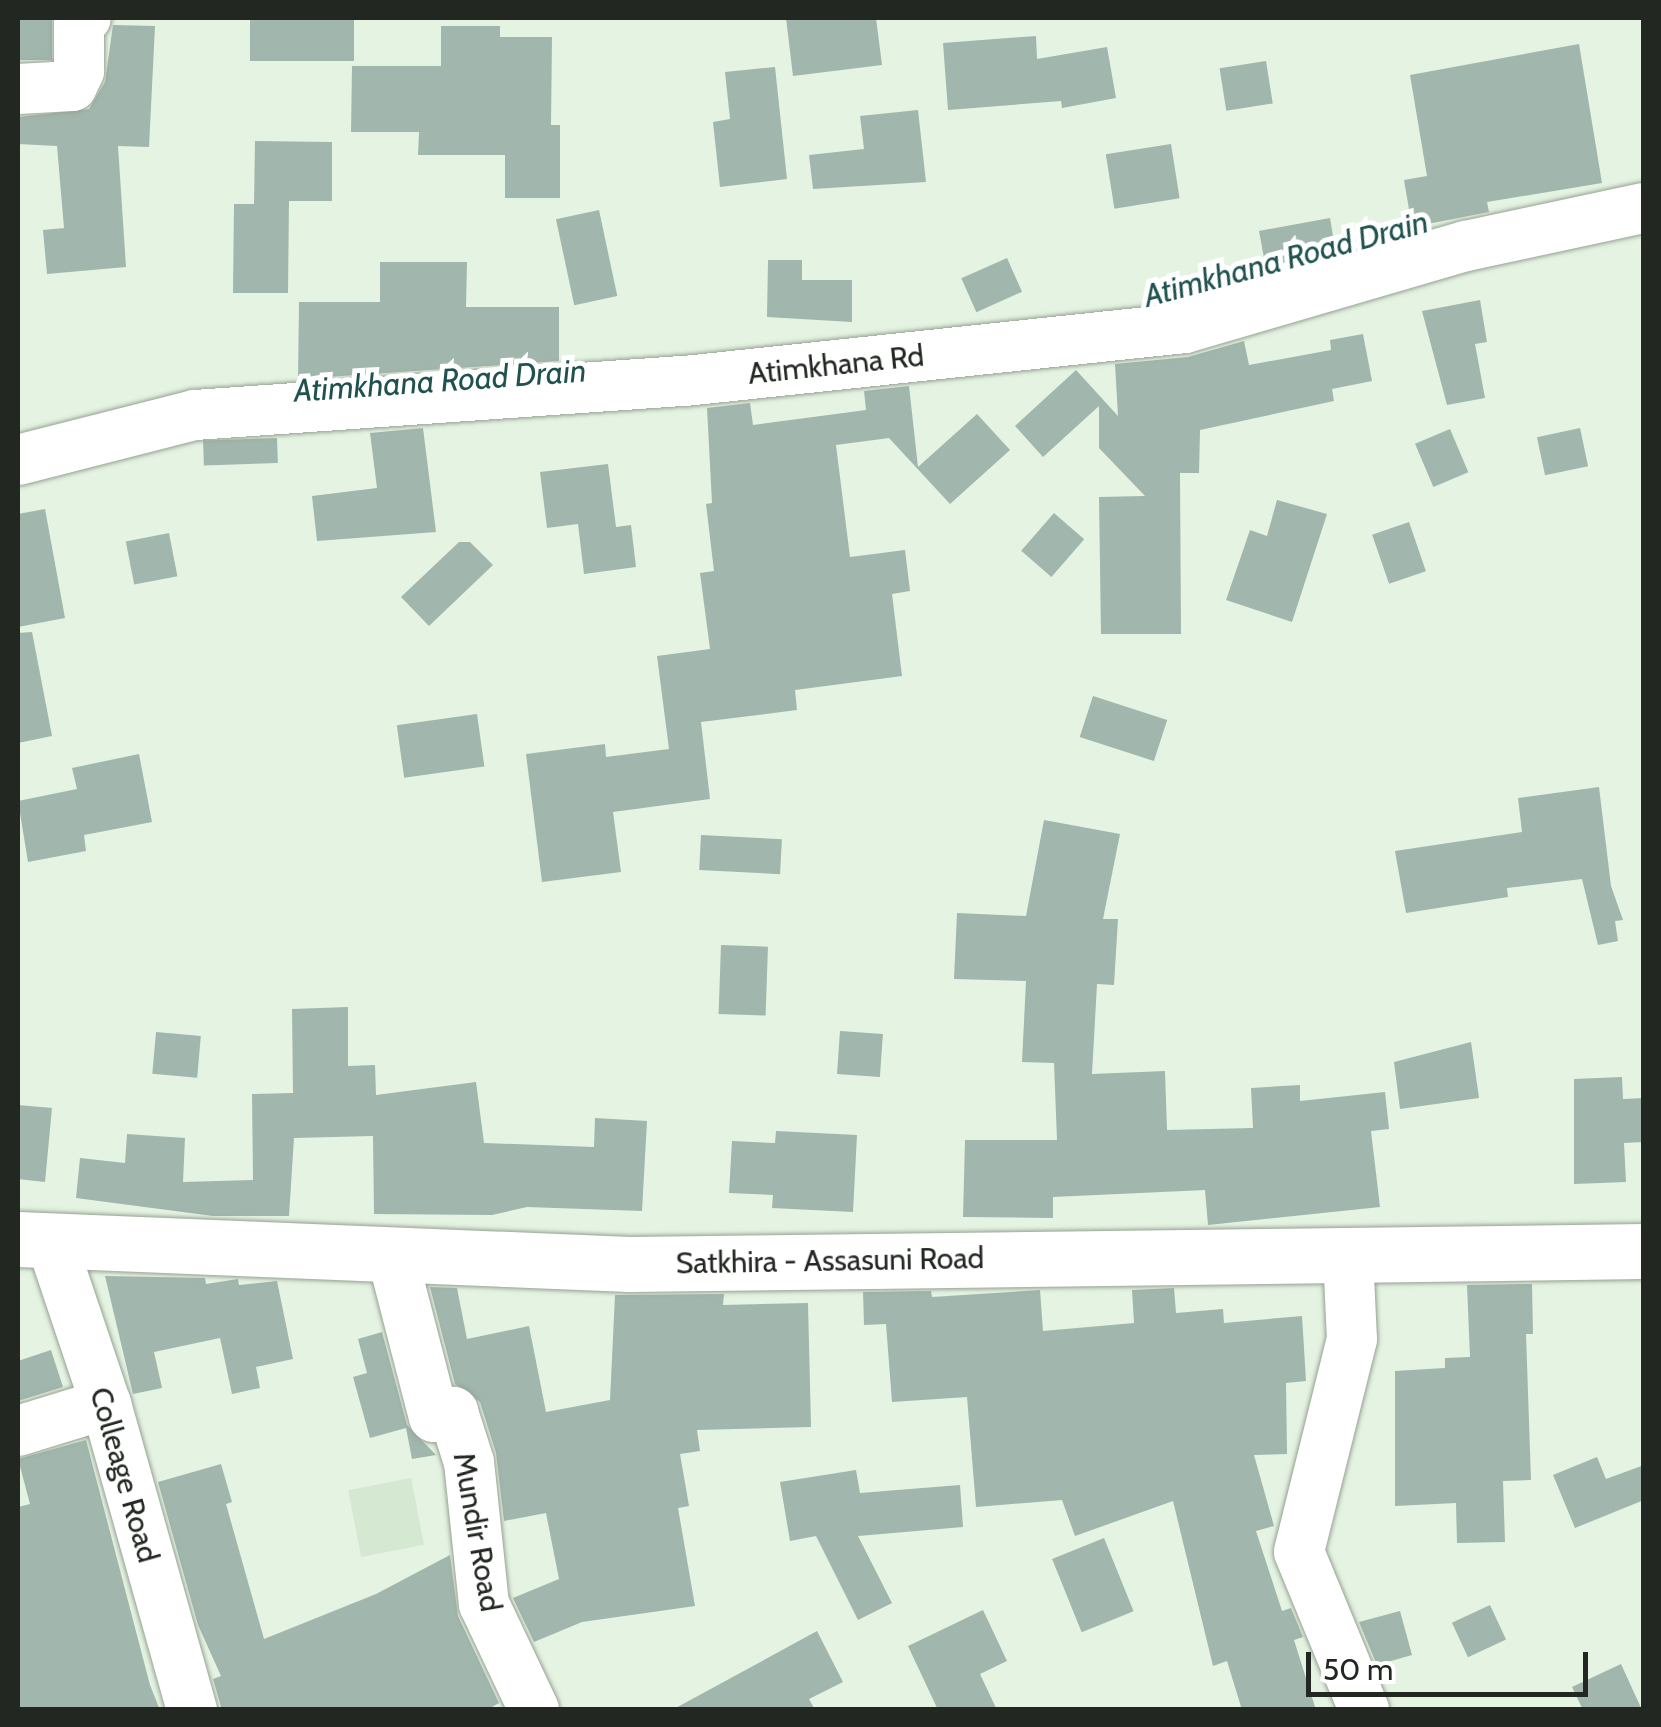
<!DOCTYPE html>
<style>
body{margin:0}
#map{position:relative;width:1661px;height:1727px;overflow:hidden;background:#e5f3e2;font-family:Cabin,sans-serif}
div>[style]{position:absolute}
[style*='--x']{left:calc(var(--x)*1px);top:calc(var(--y)*1px);width:calc(var(--w)*1px);rotate:calc(var(--a)*1deg)}
.built>*{inset:0;background:#d5e8d2;transform-origin:0 0}
.building>*{inset:0;background:#a1b6ac;transform-origin:0 0}
.roads{filter:drop-shadow(0 0 2px #95a293) drop-shadow(0 0 2px #95a293)}
.minor>*{height:50px;margin:-25px;padding:0 25px;transform-origin:25px;border-radius:25px;background:#fff}
.major>*{height:55px;margin:-27.5px;padding:0 27.5px;transform-origin:27.5px;border-radius:27.5px;background:#fff}
span{translate:-50% -50%;white-space:nowrap;text-align:center;line-height:1.15;-webkit-text-stroke:10px #fff;paint-order:stroke}
.street-label{font-size:30px;color:#222721}
.water-label{font-size:32px;color:#1f524f;font-style:italic}
.frame{position:absolute;inset:0;border:20px solid #222721;pointer-events:none}
.scale{position:absolute;left:1306px;top:1652px;width:282px;height:45px;box-sizing:border-box;border:5px solid #222721;border-top:0;padding-left:12px;font-size:30px;line-height:35px;white-space:nowrap;color:#222721;-webkit-text-stroke:8px #fff;paint-order:stroke}
</style>
<div id="map">
<div class="built">
<div style="left:411px;top:1478px;width:68px;height:64px;rotate:79deg"></div>
</div>
<div class="building">
<div style="left:18px;top:18px;width:34px;height:42px"></div>
<div style="left:250px;top:18px;width:104px;height:43px"></div>
<div style="clip-path:polygon(786px 18px,876px 18px,882px 65px,793px 76px)"></div>
<div style="clip-path:polygon(113px 25px,155px 26px,149px 147px,118px 146px,126px 267px,47px 274px,43px 230px,64px 228px,57px 146px,18px 144px,18px 117px,89px 109px,105px 82px)"></div>
<div style="clip-path:polygon(441px 26px,500px 26px,500px 37px,552px 37px,551px 125px,560px 125px,560px 198px,505px 198px,505px 155px,418px 155px,419px 132px,351px 132px,352px 66px,441px 66px)"></div>
<div style="clip-path:polygon(1036px 36px,1037px 59px,1107px 47px,1116px 98px,1062px 108px,1061px 101px,948px 110px,943px 43px)"></div>
<div style="clip-path:polygon(1579px 44px,1602px 183px,1487px 202px,1489px 212px,1412px 227px,1404px 180px,1427px 176px,1410px 75px)"></div>
<div style="left:1266px;top:61px;width:43px;height:47px;rotate:81deg"></div>
<div style="clip-path:polygon(775px 67px,787px 179px,720px 187px,713px 122px,730px 119px,725px 72px)"></div>
<div style="clip-path:polygon(918px 110px,926px 182px,813px 189px,809px 155px,864px 149px,860px 116px)"></div>
<div style="clip-path:polygon(255px 141px,332px 142px,332px 201px,289px 201px,288px 293px,233px 293px,234px 204px,254px 204px)"></div>
<div style="left:1171px;top:144px;width:55px;height:66px;rotate:81deg"></div>
<div style="left:599px;top:210px;width:88px;height:44px;rotate:78deg"></div>
<div style="clip-path:polygon(1330px 218px,1336px 254px,1267px 274px,1259px 231px)"></div>
<div style="left:1007px;top:258px;width:37px;height:50px;rotate:66deg"></div>
<div style="clip-path:polygon(768px 260px,802px 260px,802px 280px,852px 280px,852px 322px,767px 317px)"></div>
<div style="clip-path:polygon(380px 262px,467px 262px,466px 307px,559px 307px,559px 361px,298px 379px,299px 302px,380px 302px)"></div>
<div style="clip-path:polygon(1480px 300px,1487px 342px,1475px 344px,1485px 398px,1447px 405px,1422px 311px)"></div>
<div style="clip-path:polygon(1363px 334px,1372px 381px,1332px 389px,1334px 401px,1200px 430px,1199px 473px,1180px 473px,1181px 634px,1101px 634px,1099px 497px,1145px 496px,1099px 448px,1099px 406px,1043px 457px,1015px 426px,1076px 370px,1118px 416px,1115px 364px,1188px 357px,1244px 341px,1249px 365px,1331px 350px,1330px 340px)"></div>
<div style="clip-path:polygon(909px 386px,918px 467px,977px 414px,1010px 450px,950px 504px,889px 438px,836px 445px,850px 557px,905px 550px,910px 591px,892px 594px,902px 676px,795px 690px,797px 710px,701px 722px,710px 799px,613px 812px,621px 872px,542px 882px,526px 754px,605px 744px,606px 757px,669px 749px,657px 656px,710px 649px,700px 573px,714px 571px,706px 504px,712px 503px,707px 408px,750px 403px,753px 425px,866px 410px,864px 391px)"></div>
<div style="clip-path:polygon(423px 428px,436px 532px,317px 541px,312px 496px,377px 488px,370px 433px)"></div>
<div style="left:1580px;top:428px;width:39px;height:44px;rotate:78deg"></div>
<div style="left:1450px;top:429px;width:47px;height:38px;rotate:67deg"></div>
<div style="left:277px;top:438px;width:25px;height:74px;rotate:88deg"></div>
<div style="clip-path:polygon(608px 464px,616px 527px,631px 525px,636px 567px,584px 574px,578px 524px,547px 528px,540px 472px)"></div>
<div style="clip-path:polygon(1277px 500px,1327px 514px,1292px 622px,1226px 600px,1250px 530px,1267px 536px)"></div>
<div style="clip-path:polygon(45px 509px,65px 618px,18px 627px,18px 514px)"></div>
<div style="left:1054px;top:513px;width:40px;height:50px;rotate:41deg"></div>
<div style="left:1409px;top:522px;width:52px;height:39px;rotate:71deg"></div>
<div style="left:169px;top:533px;width:44px;height:44px;rotate:79deg"></div>
<div style="clip-path:polygon(459px 542px,470px 542px,493px 565px,429px 626px,401px 597px)"></div>
<div style="clip-path:polygon(32px 632px,52px 736px,18px 743px,18px 633px)"></div>
<div style="left:1093px;top:696px;width:78px;height:43px;rotate:18deg"></div>
<div style="left:477px;top:714px;width:53px;height:81px;rotate:82deg"></div>
<div style="clip-path:polygon(139px 754px,152px 822px,84px 835px,86px 851px,28px 862px,18px 801px,77px 789px,72px 768px)"></div>
<div style="clip-path:polygon(1599px 787px,1611px 886px,1623px 920px,1615px 921px,1618px 941px,1598px 945px,1582px 879px,1507px 888px,1508px 897px,1406px 913px,1395px 851px,1522px 832px,1518px 798px)"></div>
<div style="clip-path:polygon(1044px 820px,1120px 834px,1103px 919px,1118px 919px,1114px 985px,1097px 984px,1092px 1074px,1165px 1071px,1167px 1130px,1253px 1128px,1251px 1088px,1300px 1085px,1300px 1101px,1385px 1092px,1389px 1129px,1371px 1131px,1380px 1207px,1208px 1225px,1205px 1190px,1053px 1197px,1053px 1218px,963px 1217px,965px 1140px,1057px 1140px,1054px 1063px,1022px 1062px,1026px 981px,954px 979px,957px 913px,1026px 916px)"></div>
<div style="left:701px;top:835px;width:81px;height:35px;rotate:3deg"></div>
<div style="left:721px;top:945px;width:47px;height:69px;rotate:2deg"></div>
<div style="clip-path:polygon(348px 1007px,348px 1066px,375px 1065px,376px 1095px,476px 1082px,484px 1143px,594px 1147px,595px 1118px,647px 1121px,642px 1211px,527px 1207px,492px 1215px,374px 1214px,373px 1136px,294px 1138px,289px 1216px,213px 1216px,76px 1198px,80px 1158px,125px 1163px,127px 1134px,185px 1138px,183px 1182px,253px 1180px,252px 1094px,293px 1093px,292px 1009px)"></div>
<div style="left:840px;top:1031px;width:43px;height:43px;rotate:4deg"></div>
<div style="left:156px;top:1032px;width:45px;height:42px;rotate:5deg"></div>
<div style="clip-path:polygon(1471px 1042px,1479px 1098px,1400px 1109px,1394px 1062px)"></div>
<div style="clip-path:polygon(1622px 1077px,1623px 1099px,1644px 1098px,1644px 1142px,1624px 1143px,1626px 1182px,1574px 1184px,1574px 1079px)"></div>
<div style="clip-path:polygon(18px 1105px,52px 1108px,45px 1182px,18px 1179px)"></div>
<div style="clip-path:polygon(776px 1131px,857px 1135px,853px 1212px,772px 1208px,773px 1195px,729px 1193px,732px 1141px,775px 1143px)"></div>
<div style="clip-path:polygon(105px 1276px,205px 1278px,206px 1284px,238px 1279px,239px 1285px,277px 1281px,293px 1359px,256px 1367px,260px 1388px,232px 1394px,220px 1338px,154px 1352px,162px 1388px,133px 1394px)"></div>
<div style="clip-path:polygon(1532px 1284px,1533px 1334px,1526px 1334px,1531px 1480px,1503px 1481px,1505px 1542px,1457px 1543px,1456px 1503px,1395px 1506px,1395px 1371px,1445px 1368px,1445px 1358px,1470px 1357px,1467px 1285px)"></div>
<div style="clip-path:polygon(430px 1287px,457px 1288px,467px 1339px,529px 1326px,546px 1412px,610px 1400px,615px 1295px,724px 1294px,723px 1305px,808px 1303px,811px 1427px,697px 1430px,700px 1451px,680px 1454px,689px 1506px,678px 1508px,695px 1606px,582px 1622px,534px 1642px,513px 1598px,559px 1579px,546px 1513px,504px 1521px,496px 1453px,480px 1402px,455px 1384px)"></div>
<div style="clip-path:polygon(1174px 1288px,1176px 1313px,1223px 1309px,1224px 1323px,1302px 1316px,1306px 1381px,1286px 1383px,1287px 1454px,1254px 1455px,1274px 1526px,1256px 1531px,1282px 1611px,1291px 1608px,1303px 1637px,1294px 1640px,1316px 1710px,1242px 1710px,1227px 1661px,1213px 1666px,1173px 1501px,1075px 1536px,1062px 1500px,976px 1507px,967px 1397px,892px 1402px,886px 1324px,864px 1325px,863px 1292px,931px 1291px,932px 1297px,1040px 1290px,1043px 1331px,1134px 1323px,1132px 1290px)"></div>
<div style="clip-path:polygon(382px 1332px,407px 1425px,436px 1455px,412px 1459px,406px 1428px,370px 1438px,353px 1377px,367px 1373px,358px 1339px)"></div>
<div style="clip-path:polygon(51px 1350px,63px 1387px,18px 1401px,18px 1361px)"></div>
<div style="clip-path:polygon(86px 1440px,150px 1685px,160px 1710px,18px 1710px,18px 1507px,30px 1504px,18px 1459px)"></div>
<div style="clip-path:polygon(1597px 1457px,1606px 1479px,1644px 1465px,1644px 1500px,1575px 1528px,1553px 1475px)"></div>
<div style="clip-path:polygon(221px 1464px,232px 1502px,226px 1504px,264px 1639px,376px 1594px,450px 1555px,458px 1616px,499px 1703px,487px 1710px,222px 1710px,213px 1679px,221px 1676px,198px 1625px,158px 1482px)"></div>
<div style="clip-path:polygon(856px 1470px,860px 1493px,960px 1485px,963px 1527px,858px 1536px,892px 1603px,858px 1620px,816px 1536px,790px 1541px,780px 1482px)"></div>
<div style="left:1104px;top:1538px;width:79px;height:56px;rotate:68deg"></div>
<div style="left:1490px;top:1605px;width:38px;height:42px;rotate:65deg"></div>
<div style="clip-path:polygon(983px 1610px,1007px 1661px,980px 1674px,997px 1710px,938px 1710px,908px 1646px)"></div>
<div style="clip-path:polygon(1400px 1611px,1412px 1655px,1377px 1665px,1359px 1622px)"></div>
<div style="clip-path:polygon(817px 1631px,843px 1682px,809px 1699px,815px 1710px,672px 1710px)"></div>
<div style="clip-path:polygon(1621px 1664px,1642px 1710px,1583px 1710px,1572px 1687px)"></div>
</div>
<div class="roads">
<div class="minor">
<div style="--x:18;--y:89;--w:54;--a:-3.2"></div>
<div style="--x:72;--y:86;--w:17;--a:-65"></div>
<div style="--x:79;--y:71;--w:47;--a:-90"></div>
<div style="--x:79;--y:24;--w:9;--a:-41"></div>
<div style="--x:18;--y:460;--w:183;--a:-14.3"></div>
<div style="--x:195;--y:415;--w:491;--a:-4"></div>
<div style="--x:685;--y:381;--w:503;--a:-6.05"></div>
<div style="--x:1185;--y:328;--w:293;--a:-16.3"></div>
<div style="--x:1466;--y:246;--w:182;--a:-12.1"></div>
<div style="--x:51;--y:1241;--w:172;--a:71.4"></div>
<div style="--x:106;--y:1404;--w:318;--a:74.3"></div>
<div style="--x:392;--y:1255;--w:167;--a:75.5"></div>
<div style="--x:434;--y:1417;--w:20;--a:-15"></div>
<div style="--x:453;--y:1412;--w:52;--a:72.3"></div>
<div style="--x:469;--y:1462;--w:143;--a:84"></div>
<div style="--x:484;--y:1604;--w:117;--a:64.7"></div>
<div style="--x:1348;--y:1255;--w:84;--a:87.3"></div>
<div style="--x:1352;--y:1339;--w:219;--a:104"></div>
<div style="--x:1299;--y:1552;--w:171;--a:67.6"></div>
<div style="--x:18;--y:1431;--w:92;--a:-17.1"></div>
</div>
<div class="major">
<div style="--x:18;--y:1239;--w:612;--a:2.34"></div>
<div style="--x:629;--y:1264;--w:1015;--a:-0.73"></div>
</div>
</div>
<div class="street-label">
<span style="left:836px;top:365px;rotate:-6deg">Atimkhana Rd</span>
<span style="left:830px;top:1261px;rotate:-1deg">Satkhira - Assasuni Road</span>
<span style="left:124px;top:1475px;rotate:74deg">Colleage Road</span>
<span style="left:477px;top:1532px;rotate:80deg">Mundir Road</span>
</div>
<div class="water-label">
<span style="left:1286px;top:259px;rotate:-15deg">Atimkhana Road Drain</span>
<span style="left:440px;top:381px;rotate:-4deg">Atimkhana Road Drain</span>
</div>
<div class="frame"></div>
<div class="scale">50 m</div>
</div>
